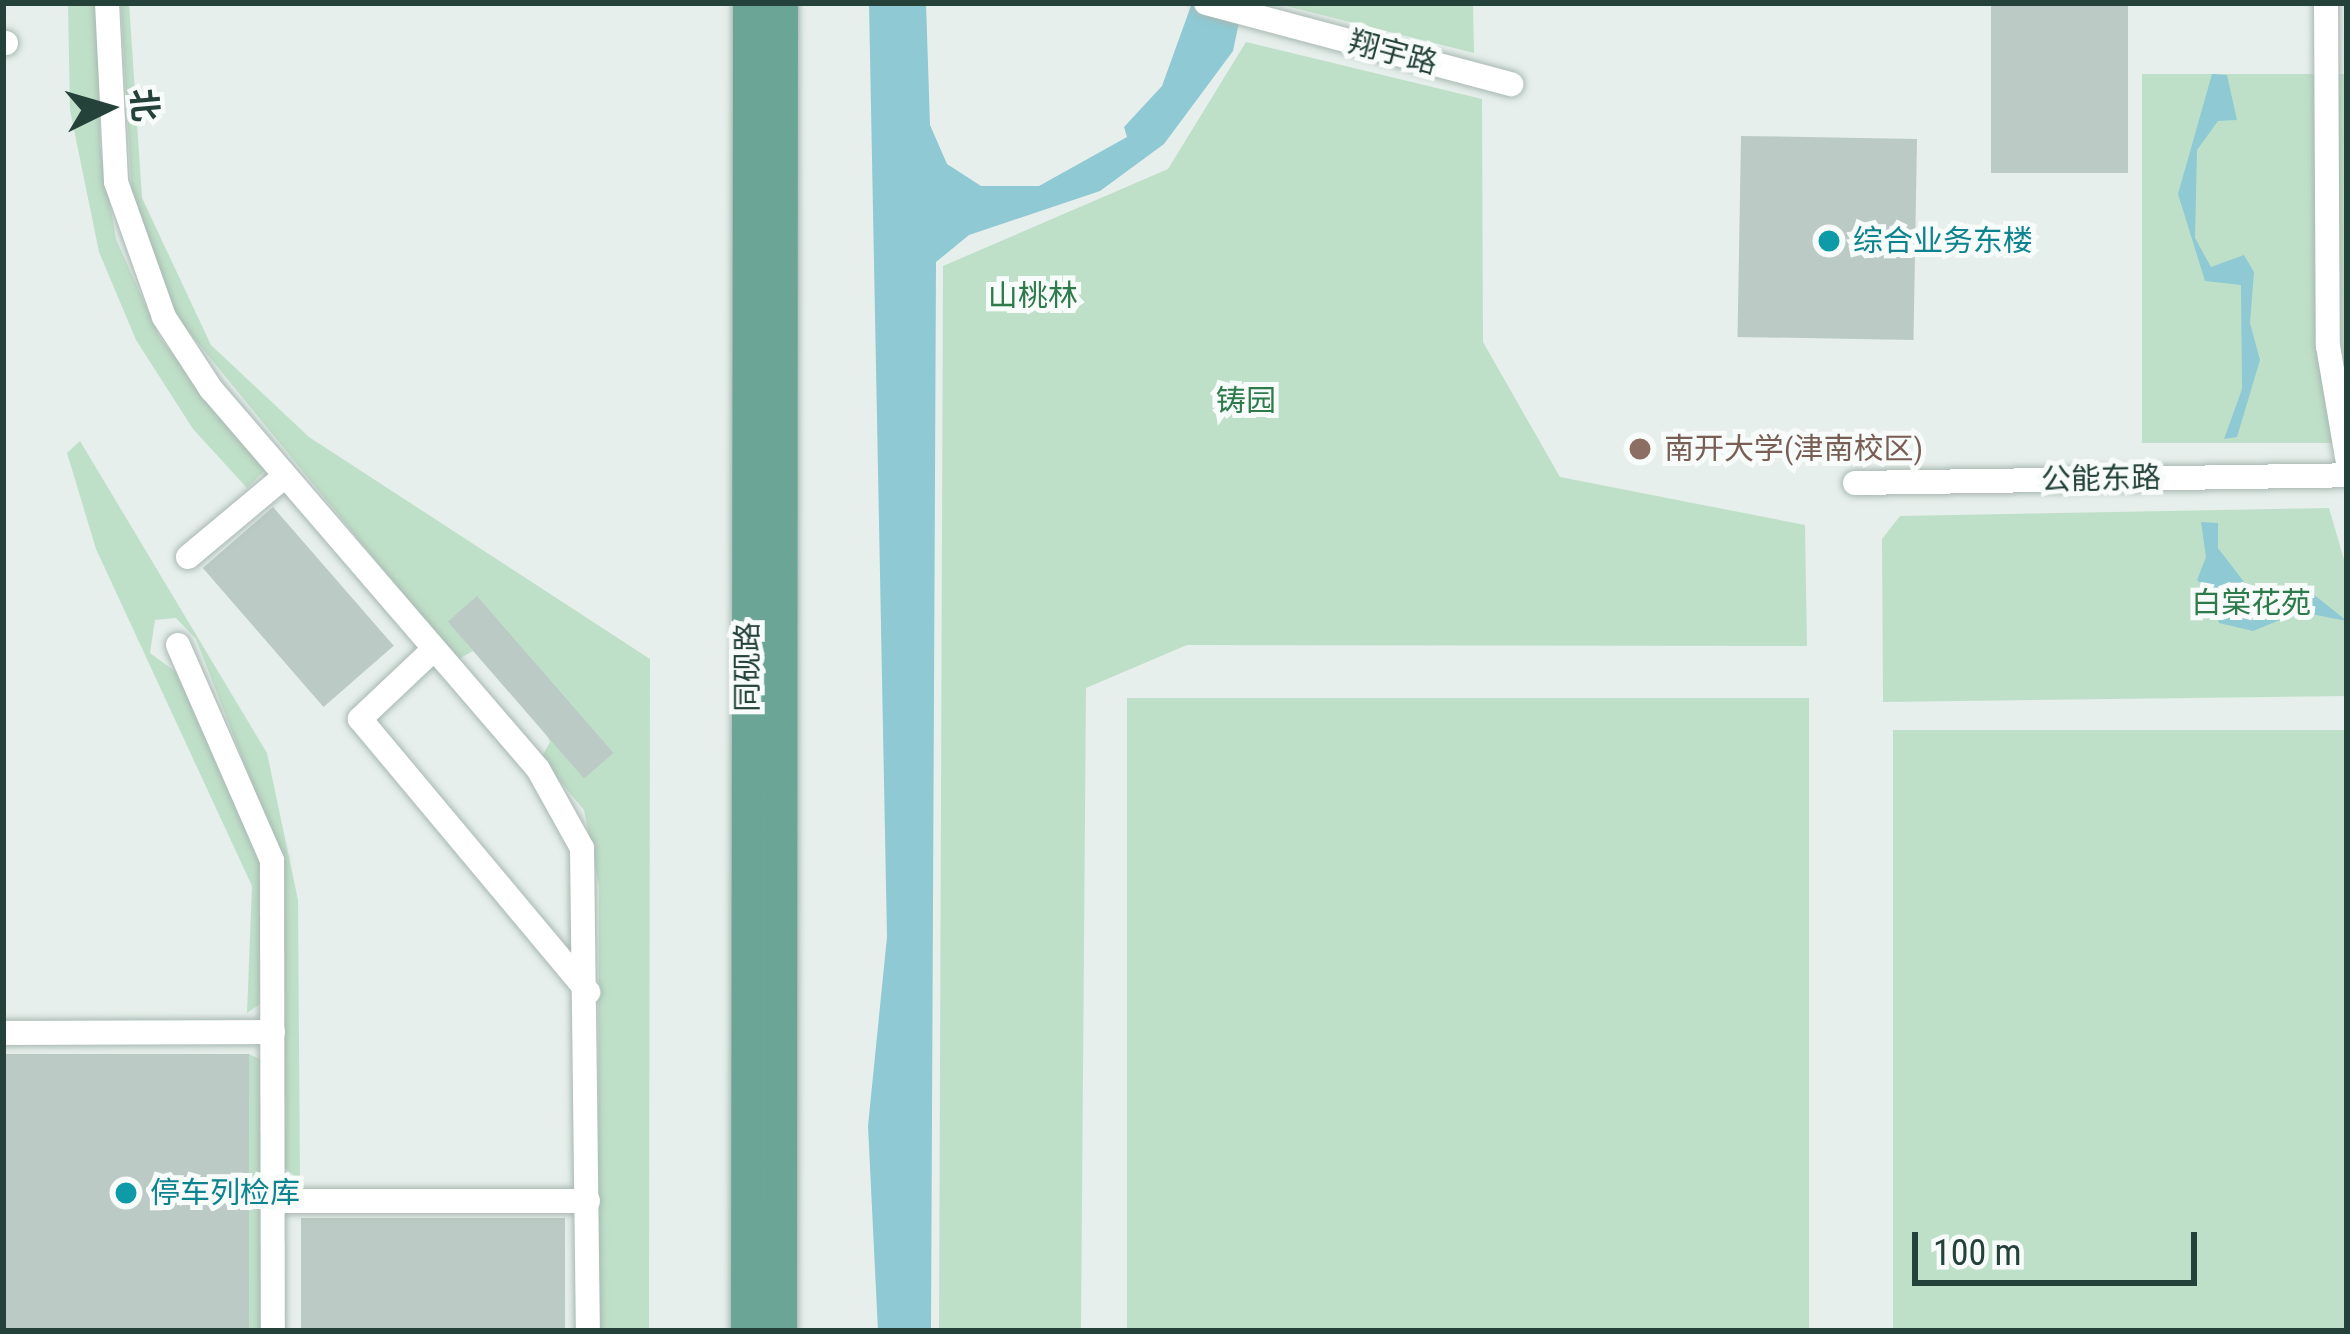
<!DOCTYPE html>
<meta charset="utf-8">
<style>
body{margin:0}
#map{position:relative;width:2350px;height:1334px;overflow:hidden;background:#e6efeb;font-family:"Roboto Condensed","Noto Sans SC",sans-serif}
div>[style]{position:absolute}
[style*='--x']{left:calc(var(--x)*1px);top:calc(var(--y)*1px);width:calc(var(--w)*1px);rotate:calc(var(--a)*1deg)}
.green>*{inset:0;background:#bfe0c8;transform-origin:0 0}
.water>*{inset:0;background:#8ec9d4}
.building>*{inset:0;background:#bbcac4;transform-origin:0 0}
.roads{filter:drop-shadow(0 0 3px #a8b8b2) drop-shadow(0 0 3px #a8b8b2)}
.minor>*{height:24px;margin:-12px;padding:0 12px;transform-origin:12px;border-radius:12px;background:#fff}
.major>*{height:33px;margin:-16.5px;padding:0 16.5px;transform-origin:16.5px;border-radius:16.5px;background:#6aa596}
.dots>*{width:33px;height:33px;translate:-50% -50%;box-sizing:border-box;border:6px solid #f7fbf9;border-radius:50%}
span{translate:-50% -50%;white-space:nowrap;text-align:center;line-height:1.15;-webkit-text-stroke:10px #f7fbf9;paint-order:stroke}
.street-label{font-size:30px;color:#24423a}
.culture-label{font-size:30px;color:#0d838f}
.left{translate:0 -50%;text-align:left}
.park-label{font-size:30px;color:#2d7a4b}
.education-label{font-size:30px;color:#785e54}
.frame{position:absolute;inset:0;border:6px solid #24423a;pointer-events:none}
.north{position:absolute;left:48px;top:48px;width:120px;height:120px;-webkit-text-stroke:9px #f7fbf9;paint-order:stroke;rotate:85deg;font-size:33px;font-weight:700;line-height:48px;text-align:center;color:#24423a}
.north::after{content:'';display:block;margin:auto;width:42px;height:54px;background:#24423a;clip-path:polygon(50% 0,100% 100%,50% 72%,0 100%)}
.scale{position:absolute;left:1912px;top:1232px;width:285px;height:54px;box-sizing:border-box;border:6px solid #24423a;border-top:0;padding-left:15px;font-size:36px;line-height:42px;white-space:nowrap;color:#24423a;-webkit-text-stroke:9px #f7fbf9;paint-order:stroke}
</style>
<div id="map">
<div class="green">
<div style="clip-path:polygon(68px 3px,98px 3px,100px 145px,116px 239px,160px 338px,266px 469px,247px 488px,193px 429px,136px 340px,99px 252px,70px 110px)"></div>
<div style="clip-path:polygon(121px 3px,129px 3px,142px 198px,211px 345px,309px 437px,650px 659px,649px 1331px,598px 1331px,599px 886px,584px 810px,541px 758px,550px 742px,478px 597px,448px 621px,473px 651px,457px 660px,176px 316px,132px 197px)"></div>
<div style="clip-path:polygon(1274px 3px,1473px 3px,1474px 53px)"></div>
<div style="clip-path:polygon(1246px 42px,1482px 99px,1483px 342px,1560px 477px,1805px 525px,1807px 646px,1187px 645px,1086px 688px,1081px 1331px,939px 1331px,943px 266px,1168px 169px)"></div>
<div style="left:2142px;top:74px;width:205px;height:369px"></div>
<div style="clip-path:polygon(80px 441px,267px 753px,298px 900px,300px 1181px,283px 1166px,283px 863px,196px 639px,176px 618px,155px 620px,150px 653px,176px 672px,262px 860px,266px 1000px,247px 1013px,252px 886px,96px 549px,67px 453px)"></div>
<div style="clip-path:polygon(2329px 508px,2347px 570px,2347px 696px,1883px 702px,1882px 539px,1900px 516px)"></div>
<div style="left:1809px;top:698px;width:633px;height:682px;rotate:90deg"></div>
<div style="left:2347px;top:730px;width:601px;height:454px;rotate:90deg"></div>
<div style="clip-path:polygon(249px 1054px,263px 1061px,264px 1331px,248px 1331px)"></div>
</div>
<div class="water">
<div style="clip-path:polygon(869px 3px,926px 3px,930px 125px,947px 164px,981px 186px,1039px 186px,1127px 137px,1124px 127px,1162px 86px,1192px 3px,1243px 3px,1233px 51px,1164px 144px,1100px 191px,969px 235px,936px 262px,931px 1331px,878px 1331px,868px 1126px,887px 937px)"></div>
<div style="clip-path:polygon(2212px 74px,2227px 75px,2237px 120px,2218px 121px,2197px 150px,2195px 238px,2211px 267px,2244px 255px,2254px 272px,2250px 323px,2260px 360px,2237px 437px,2224px 439px,2242px 389px,2241px 285px,2205px 281px,2178px 194px)"></div>
<div style="clip-path:polygon(2201px 522px,2218px 523px,2218px 548px,2251px 591px,2308px 590px,2347px 621px,2300px 612px,2253px 631px,2219px 623px,2211px 592px,2197px 580px,2206px 557px)"></div>
</div>
<div class="building">
<div style="left:1991px;top:3px;width:137px;height:170px"></div>
<div style="left:1917px;top:139px;width:201px;height:176px;rotate:91deg"></div>
<div style="left:273px;top:507px;width:184px;height:93px;rotate:49deg"></div>
<div style="left:477px;top:596px;width:208px;height:39px;rotate:49deg"></div>
<div style="left:249px;top:1054px;width:277px;height:246px;rotate:90deg"></div>
<div style="left:301px;top:1218px;width:264px;height:113px"></div>
</div>
<div class="roads">
<div class="minor">
<div style="--x:107;--y:3;--w:179;--a:87.1"></div>
<div style="--x:116;--y:182;--w:143;--a:70.4"></div>
<div style="--x:164;--y:317;--w:86;--a:56.9"></div>
<div style="--x:211;--y:389;--w:501;--a:49.29"></div>
<div style="--x:538;--y:769;--w:90;--a:60.9"></div>
<div style="--x:582;--y:848;--w:483;--a:89.3"></div>
<div style="--x:1206;--y:3;--w:316;--a:14.9"></div>
<div style="--x:2326;--y:3;--w:343;--a:89.7"></div>
<div style="--x:2328;--y:346;--w:113;--a:80.3"></div>
<div style="--x:3;--y:43;--w:3;--a:0"></div>
<div style="--x:1855;--y:483;--w:492;--a:-0.9"></div>
<div style="--x:188;--y:557;--w:126;--a:-39.9"></div>
<div style="--x:178;--y:645;--w:235;--a:66.4"></div>
<div style="--x:272;--y:860;--w:471;--a:89.9"></div>
<div style="--x:434;--y:649;--w:102;--a:136.6"></div>
<div style="--x:360;--y:719;--w:356;--a:50.1"></div>
<div style="--x:3;--y:1033;--w:270;--a:-0.2"></div>
<div style="--x:273;--y:1201;--w:315;--a:0"></div>
</div>
<div class="major">
<div style="--x:747;--y:1331;--w:1328;--a:-89.91"></div>
<div style="--x:780;--y:1331;--w:1328;--a:-89.96"></div>
</div>
</div>
<div class="dots">
<div style="left:1829px;top:241px;background:#0f9aa8"></div>
<div style="left:1640px;top:449px;background:#8d6e63"></div>
<div style="left:126px;top:1193px;background:#0f9aa8"></div>
</div>
<div class="street-label">
<span style="left:1393px;top:53px;rotate:15deg">翔宇路</span>
<span style="left:2101px;top:479px;rotate:-1deg">公能东路</span>
<span style="left:748px;top:667px;rotate:-90deg">同砚路</span>
</div>
<div class="culture-label">
<span class="left" style="left:1853px;top:241px">综合业务东楼</span>
<span class="left" style="left:150px;top:1193px">停车列检库</span>
</div>
<div class="park-label">
<span style="left:1033px;top:296px">山桃林</span>
<span style="left:1246px;top:401px">铸园</span>
<span style="left:2251px;top:603px">白棠花苑</span>
</div>
<div class="education-label">
<span class="left" style="left:1664px;top:449px">南开大学(津南校区)</span>
</div>
<div class="frame"></div>
<div class="north">北</div>
<div class="scale">100 m</div>
</div>
